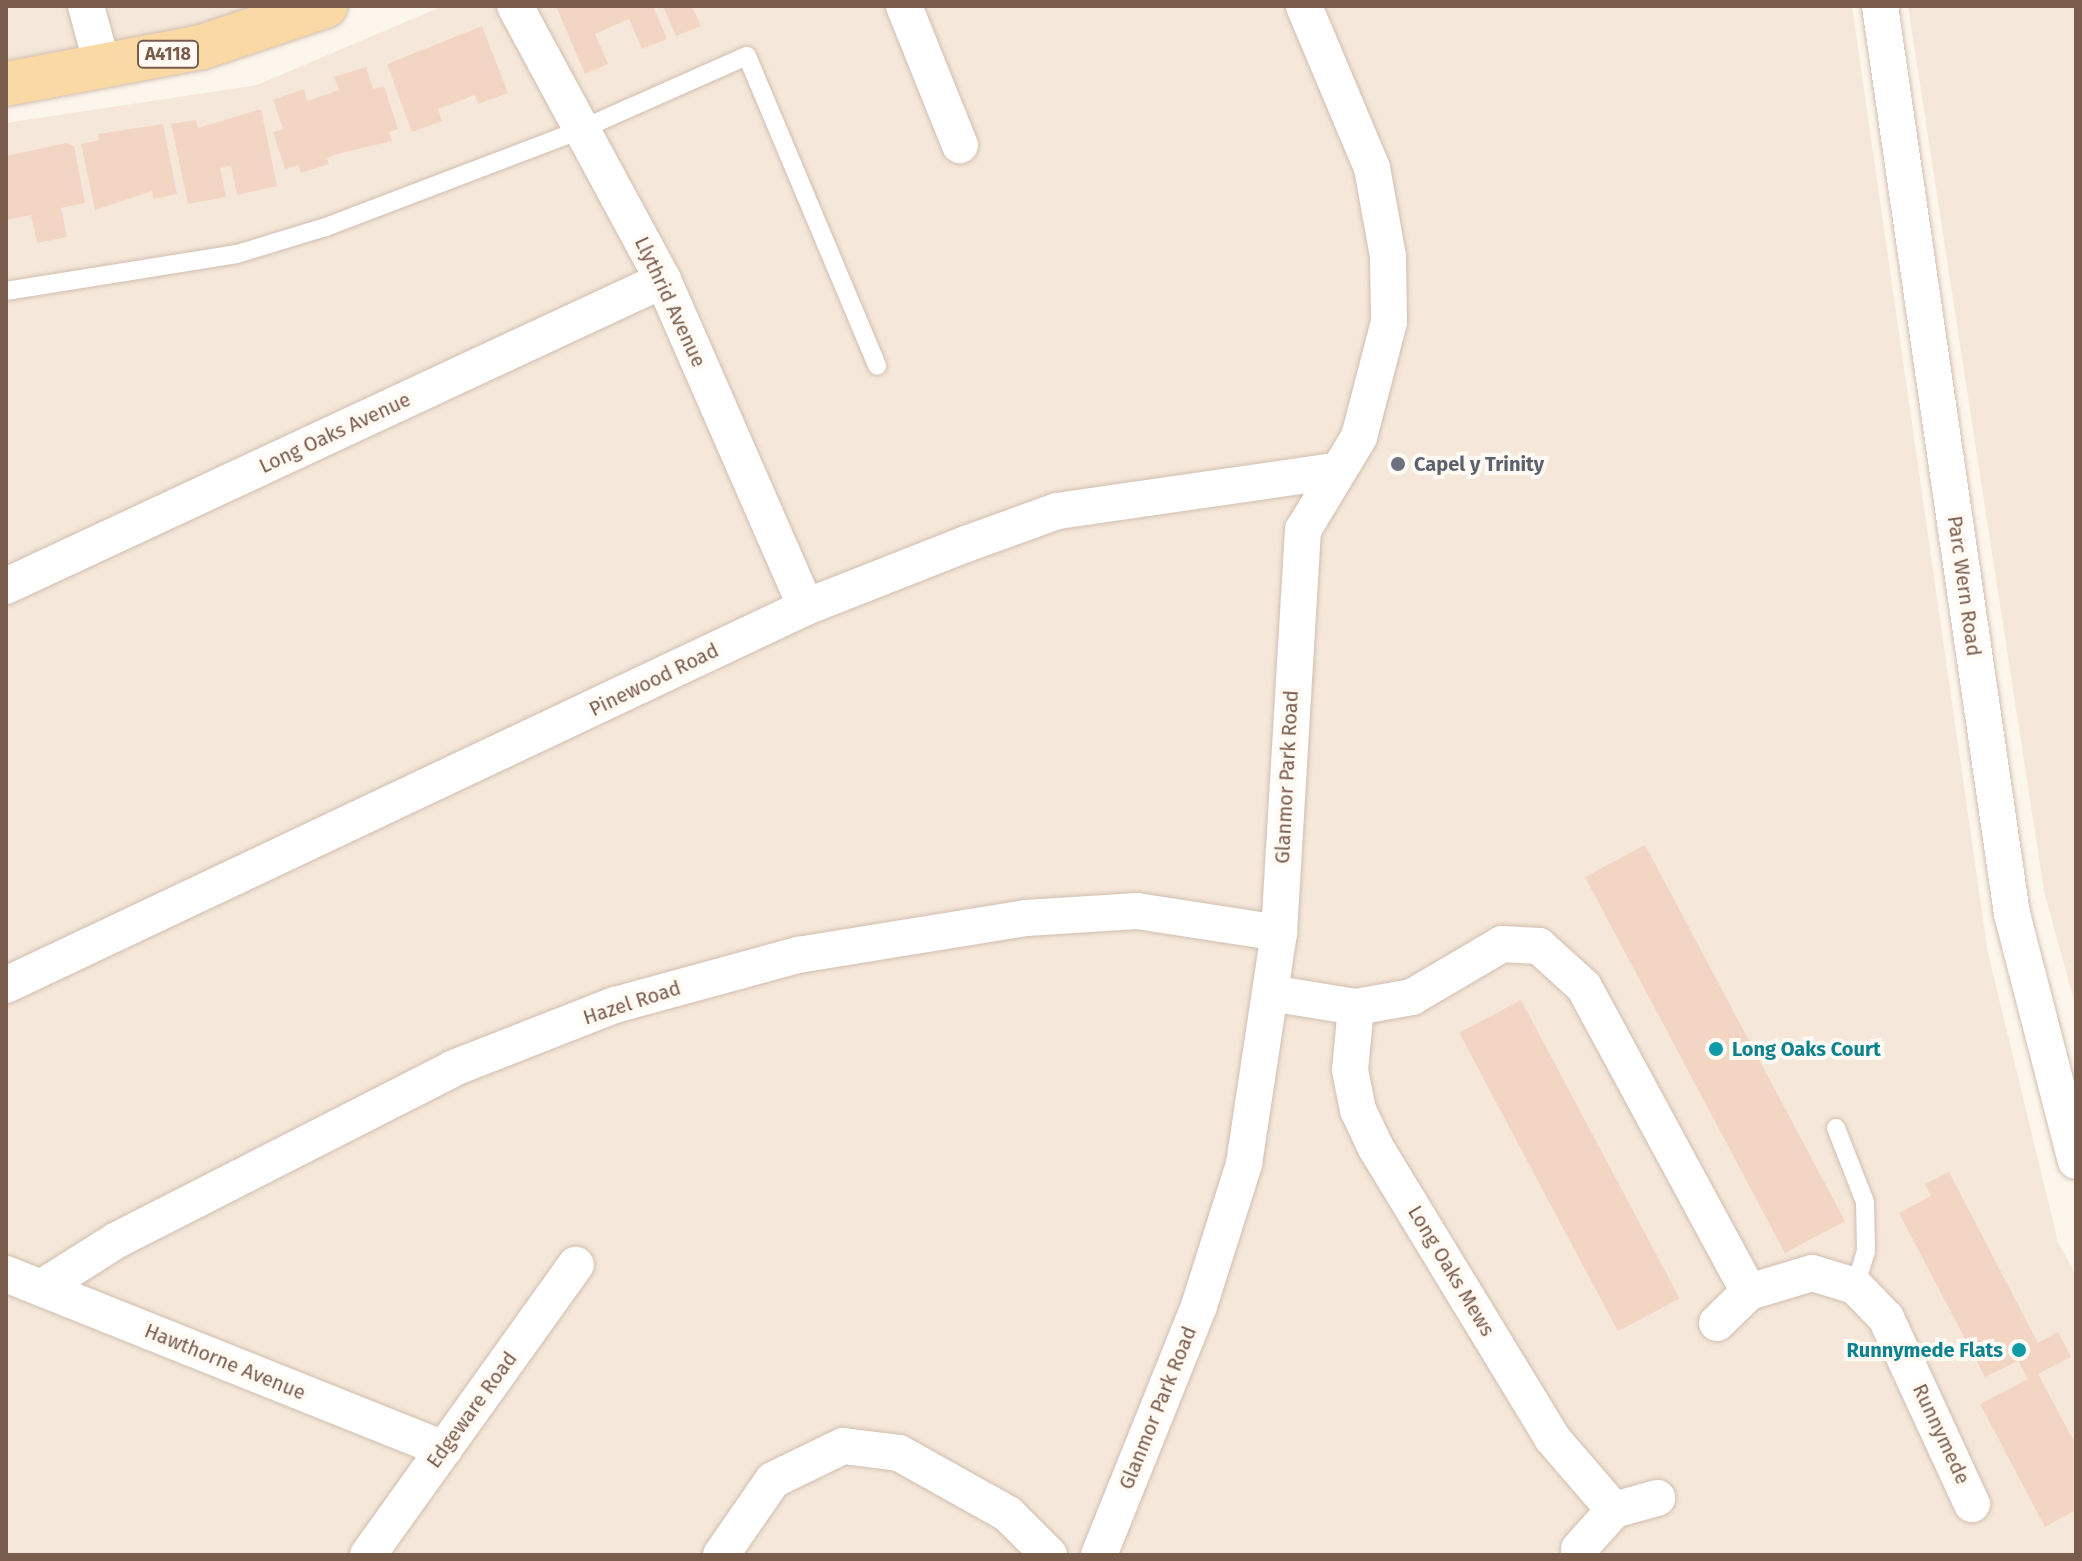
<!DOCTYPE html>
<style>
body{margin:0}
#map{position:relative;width:2082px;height:1561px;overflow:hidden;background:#fdf6ec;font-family:"Fira Sans",sans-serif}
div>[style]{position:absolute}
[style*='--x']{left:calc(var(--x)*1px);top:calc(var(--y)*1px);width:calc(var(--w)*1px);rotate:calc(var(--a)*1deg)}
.residential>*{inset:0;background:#f5e8da}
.building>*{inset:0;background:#f3d5c3;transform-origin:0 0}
.roads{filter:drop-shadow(0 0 2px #d1beb0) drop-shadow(0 0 2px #d1beb0)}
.lane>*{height:18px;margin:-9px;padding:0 9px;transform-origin:9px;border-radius:9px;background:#fff}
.street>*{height:36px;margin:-18px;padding:0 18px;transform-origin:18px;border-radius:18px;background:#fff}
.primary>*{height:44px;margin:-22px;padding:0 22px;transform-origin:22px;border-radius:22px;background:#fbd9a5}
.dots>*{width:22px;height:22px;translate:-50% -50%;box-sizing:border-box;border:4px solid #fffaf3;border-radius:50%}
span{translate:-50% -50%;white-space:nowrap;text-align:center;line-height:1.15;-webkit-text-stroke:8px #fffaf3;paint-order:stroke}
.shield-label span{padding:2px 6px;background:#fffaf3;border:2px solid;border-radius:6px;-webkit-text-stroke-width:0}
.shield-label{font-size:18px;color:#7a5c4d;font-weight:700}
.street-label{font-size:20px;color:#7a5c4d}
.worship-label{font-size:20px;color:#5b616d;font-weight:700}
.left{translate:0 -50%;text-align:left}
.culture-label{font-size:20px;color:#0d838f;font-weight:700}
.right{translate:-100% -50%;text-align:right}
.frame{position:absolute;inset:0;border:8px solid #7a5c4d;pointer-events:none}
</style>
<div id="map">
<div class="residential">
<div style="clip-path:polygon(6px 6px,267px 6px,232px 22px,6px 60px)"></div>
<div style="clip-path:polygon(443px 6px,1852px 6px,1988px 953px,2058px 1242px,2076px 1276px,2076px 1555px,6px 1555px,6px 123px,257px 85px)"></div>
<div style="clip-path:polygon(1908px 6px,2076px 6px,2076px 1008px,2044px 891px)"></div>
</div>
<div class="building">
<div style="clip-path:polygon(556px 6px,653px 6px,667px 39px,642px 49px,629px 19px,595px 34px,608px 64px,585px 74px)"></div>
<div style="clip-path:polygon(663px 6px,692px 6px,701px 26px,676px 36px)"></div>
<div style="clip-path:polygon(482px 26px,508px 93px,478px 104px,475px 95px,438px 109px,442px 121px,412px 132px,387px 64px)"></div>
<div style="clip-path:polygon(366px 67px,373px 89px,384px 86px,398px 129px,389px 132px,392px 141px,341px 153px,327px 158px,329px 164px,301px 173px,298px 165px,285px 169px,273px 132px,283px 129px,273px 100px,304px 89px,307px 101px,339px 90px,334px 77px)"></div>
<div style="clip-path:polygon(261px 109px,277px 186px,237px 195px,231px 166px,220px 168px,226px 197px,188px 204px,171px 124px,196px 120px,198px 128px)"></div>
<div style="clip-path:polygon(163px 124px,177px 194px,153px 199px,152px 191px,95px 210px,81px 144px,99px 140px,98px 134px)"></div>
<div style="clip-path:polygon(66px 143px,74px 146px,85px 203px,61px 208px,67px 237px,37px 243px,31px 215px,6px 220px,6px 156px)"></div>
<div style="left:1645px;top:845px;width:426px;height:68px;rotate:62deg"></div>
<div style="left:1521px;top:1000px;width:338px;height:70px;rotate:62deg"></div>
<div style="clip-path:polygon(1949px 1172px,2038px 1343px,2058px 1332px,2071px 1357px,2038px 1374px,2076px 1445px,2076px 1510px,2045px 1527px,1980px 1404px,2028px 1379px,2018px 1361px,1985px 1377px,1899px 1213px,1931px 1196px,1925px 1184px)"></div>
</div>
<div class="roads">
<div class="lane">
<div style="--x:6;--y:291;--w:234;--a:-9.1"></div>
<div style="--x:237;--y:254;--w:93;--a:-16.9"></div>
<div style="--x:326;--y:227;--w:274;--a:-20.9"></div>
<div style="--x:582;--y:129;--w:180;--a:-23.9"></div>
<div style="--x:747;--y:56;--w:336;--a:67.2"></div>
<div style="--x:1836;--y:1128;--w:79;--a:68.6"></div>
<div style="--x:1865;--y:1202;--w:49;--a:88.8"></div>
<div style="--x:1866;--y:1251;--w:37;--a:107"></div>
</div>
<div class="street">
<div style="--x:86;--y:6;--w:64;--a:74.7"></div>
<div style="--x:515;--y:6;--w:311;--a:61.6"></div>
<div style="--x:663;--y:280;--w:357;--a:66.4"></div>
<div style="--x:904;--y:6;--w:150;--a:68.1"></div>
<div style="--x:1880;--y:6;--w:918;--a:81.73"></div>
<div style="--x:2012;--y:914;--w:255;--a:75.5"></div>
<div style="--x:6;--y:586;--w:725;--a:-24.97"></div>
<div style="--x:6;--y:985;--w:885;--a:-25.29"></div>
<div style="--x:806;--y:607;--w:172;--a:-21.5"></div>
<div style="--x:966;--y:544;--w:97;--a:-19.9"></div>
<div style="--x:1057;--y:511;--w:279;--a:-8.2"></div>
<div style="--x:1270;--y:993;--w:87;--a:9.2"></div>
<div style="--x:1356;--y:1007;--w:57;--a:-10.1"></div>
<div style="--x:1412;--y:997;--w:104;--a:-30.5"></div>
<div style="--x:1502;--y:944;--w:37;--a:3"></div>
<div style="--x:1539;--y:946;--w:61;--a:42.3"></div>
<div style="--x:1584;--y:987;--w:347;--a:61.6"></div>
<div style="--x:1356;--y:1007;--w:63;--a:95.4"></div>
<div style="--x:1350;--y:1070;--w:41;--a:78.7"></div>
<div style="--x:1358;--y:1110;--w:42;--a:64.7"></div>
<div style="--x:1376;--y:1148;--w:339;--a:58.7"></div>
<div style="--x:1552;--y:1438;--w:95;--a:49.3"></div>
<div style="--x:6;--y:1274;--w:472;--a:21.8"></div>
<div style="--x:41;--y:1288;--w:90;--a:-32.3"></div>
<div style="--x:117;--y:1240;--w:378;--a:-27"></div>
<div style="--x:454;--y:1068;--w:173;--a:-21.4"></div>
<div style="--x:615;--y:1005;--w:190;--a:-15.3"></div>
<div style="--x:798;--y:955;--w:231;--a:-9.2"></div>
<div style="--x:1026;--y:918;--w:111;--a:-3.6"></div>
<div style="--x:1137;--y:911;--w:144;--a:8.8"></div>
<div style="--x:1717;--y:1323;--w:45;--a:-44.1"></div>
<div style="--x:1749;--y:1292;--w:66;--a:-16.8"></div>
<div style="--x:1812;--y:1273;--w:45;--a:16.8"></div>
<div style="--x:1855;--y:1286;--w:45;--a:45.9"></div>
<div style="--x:1886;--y:1318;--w:205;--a:65.2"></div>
<div style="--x:1579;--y:1549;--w:52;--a:-48.1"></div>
<div style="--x:1614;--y:1510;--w:45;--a:-15.6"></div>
<div style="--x:368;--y:1555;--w:357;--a:-54.4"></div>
<div style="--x:721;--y:1555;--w:91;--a:-55.3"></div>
<div style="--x:773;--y:1480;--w:78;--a:-25.9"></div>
<div style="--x:843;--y:1446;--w:56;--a:7.1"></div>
<div style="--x:899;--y:1453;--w:125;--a:29.2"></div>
<div style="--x:1008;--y:1514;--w:58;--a:45"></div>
<div style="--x:1099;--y:1555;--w:268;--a:-68.1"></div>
<div style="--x:1199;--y:1306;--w:149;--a:-72.4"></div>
<div style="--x:1244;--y:1164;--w:234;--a:-81.4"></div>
<div style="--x:1279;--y:933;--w:404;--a:-86.6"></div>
<div style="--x:1303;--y:530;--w:109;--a:-58.9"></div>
<div style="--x:1359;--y:437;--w:119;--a:-75.4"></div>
<div style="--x:1389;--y:322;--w:66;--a:-90.9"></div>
<div style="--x:1388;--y:256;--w:89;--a:-100.3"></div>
<div style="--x:1372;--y:168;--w:176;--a:-112.8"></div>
</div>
<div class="primary">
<div style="--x:6;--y:84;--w:199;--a:-10.7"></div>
<div style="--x:202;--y:47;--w:130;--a:-18.4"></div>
</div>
</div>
<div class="dots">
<div style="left:1398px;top:464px;background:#6b7280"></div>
<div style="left:1716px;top:1049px;background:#0f9aa8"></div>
<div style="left:2019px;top:1350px;background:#0f9aa8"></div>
</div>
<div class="shield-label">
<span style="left:168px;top:54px">A4118</span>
</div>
<div class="street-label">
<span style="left:670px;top:302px;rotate:65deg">Llythrid Avenue</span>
<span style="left:335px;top:433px;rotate:-25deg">Long Oaks Avenue</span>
<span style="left:1964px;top:586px;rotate:82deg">Parc Wern Road</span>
<span style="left:654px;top:680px;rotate:-26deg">Pinewood Road</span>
<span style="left:1287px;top:777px;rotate:-87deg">Glanmor Park Road</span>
<span style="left:632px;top:1003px;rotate:-18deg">Hazel Road</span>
<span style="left:1451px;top:1271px;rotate:59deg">Long Oaks Mews</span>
<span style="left:225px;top:1362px;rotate:22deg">Hawthorne Avenue</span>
<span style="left:1158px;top:1408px;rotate:-68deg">Glanmor Park Road</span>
<span style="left:472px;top:1410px;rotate:-54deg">Edgeware Road</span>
<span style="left:1941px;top:1434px;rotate:65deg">Runnymede</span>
</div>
<div class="worship-label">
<span class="left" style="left:1414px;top:464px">Capel y Trinity</span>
</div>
<div class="culture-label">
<span class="left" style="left:1732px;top:1049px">Long Oaks Court</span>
<span class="right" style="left:2003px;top:1350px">Runnymede Flats</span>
</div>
<div class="frame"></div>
</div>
